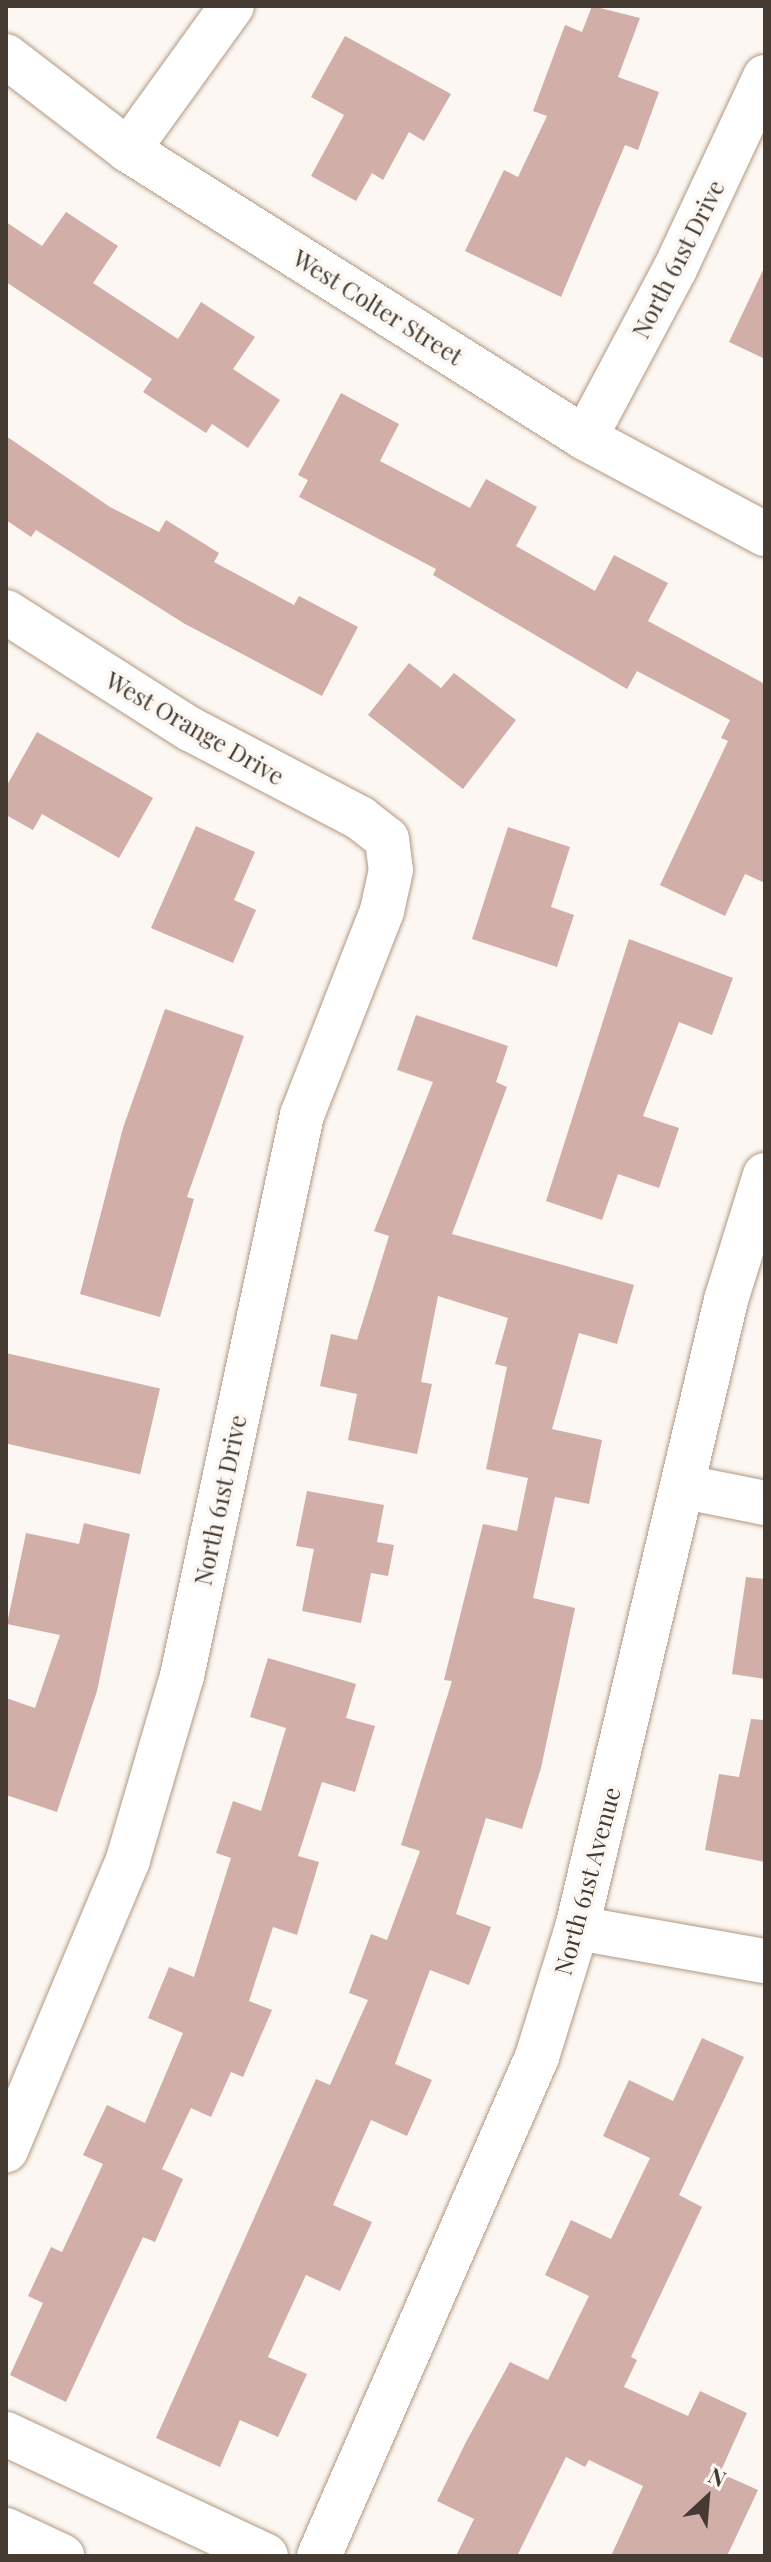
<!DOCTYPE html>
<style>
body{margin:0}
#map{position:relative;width:771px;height:2562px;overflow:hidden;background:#fcf7f2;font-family:"Playfair Display",serif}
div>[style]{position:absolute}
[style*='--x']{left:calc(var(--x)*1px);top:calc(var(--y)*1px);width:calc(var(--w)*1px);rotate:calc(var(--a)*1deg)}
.building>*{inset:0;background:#d1aea7;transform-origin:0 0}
.roads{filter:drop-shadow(0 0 2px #b19883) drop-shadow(0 0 2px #b19883)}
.street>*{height:44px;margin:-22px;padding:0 22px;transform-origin:22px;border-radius:22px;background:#fff}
.primary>*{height:44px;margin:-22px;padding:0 22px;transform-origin:22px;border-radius:22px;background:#fff}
span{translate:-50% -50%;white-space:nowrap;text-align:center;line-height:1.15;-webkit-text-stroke:7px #fcf7f2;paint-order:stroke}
.street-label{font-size:24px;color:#453b32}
.frame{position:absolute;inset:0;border:8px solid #453b32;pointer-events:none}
.north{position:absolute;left:667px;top:2458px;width:80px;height:80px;-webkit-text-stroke:6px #fcf7f2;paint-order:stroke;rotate:26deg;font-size:22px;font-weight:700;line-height:32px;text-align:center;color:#453b32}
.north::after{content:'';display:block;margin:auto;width:28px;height:36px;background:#453b32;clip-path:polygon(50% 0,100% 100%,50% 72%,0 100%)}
</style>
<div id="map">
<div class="building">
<div style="clip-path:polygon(592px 6px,640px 18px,618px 77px,659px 92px,638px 150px,625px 145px,561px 297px,465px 251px,504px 170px,518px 177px,547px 116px,533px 111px,565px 25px,582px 32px)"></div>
<div style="clip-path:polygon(345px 36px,451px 94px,424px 141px,409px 132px,383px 180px,372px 173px,356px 201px,311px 176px,344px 115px,311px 97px)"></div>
<div style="clip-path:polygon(66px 212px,118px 246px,93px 283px,178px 339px,201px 302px,255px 337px,233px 369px,280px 400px,248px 448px,212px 424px,206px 433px,143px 392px,152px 379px,6px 282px,6px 222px,42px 246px)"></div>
<div style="clip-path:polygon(765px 266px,765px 359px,729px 342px)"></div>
<div style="clip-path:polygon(341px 393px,399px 424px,380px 461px,470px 508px,486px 479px,537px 507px,516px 546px,595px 591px,614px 555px,668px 583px,648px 621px,765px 684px,765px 883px,745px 874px,725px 916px,660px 885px,728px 741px,721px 738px,730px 720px,637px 671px,627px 689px,433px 575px,436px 569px,299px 497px,308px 480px,298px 475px)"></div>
<div style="clip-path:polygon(6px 436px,110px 507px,159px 532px,166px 520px,219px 553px,214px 562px,294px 605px,299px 596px,358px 627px,322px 696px,185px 624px,36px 530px,31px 537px,6px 520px)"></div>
<div style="clip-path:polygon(409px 663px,441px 688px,454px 673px,516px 720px,463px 789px,368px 715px)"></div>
<div style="clip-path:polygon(37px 732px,153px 798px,119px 858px,42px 814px,33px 830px,6px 815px,6px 787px)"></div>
<div style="clip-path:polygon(196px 826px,255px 852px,234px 900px,256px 910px,233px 963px,151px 928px)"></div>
<div style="clip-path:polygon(508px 827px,570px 847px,551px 907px,574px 915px,557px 967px,472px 939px)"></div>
<div style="clip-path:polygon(629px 939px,733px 978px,712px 1035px,679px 1022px,643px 1116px,679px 1128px,659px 1188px,618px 1174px,602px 1220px,546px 1201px)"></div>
<div style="clip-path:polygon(165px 1009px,244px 1036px,187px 1197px,194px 1199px,160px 1317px,80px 1294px,123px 1128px)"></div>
<div style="clip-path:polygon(416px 1015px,508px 1046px,496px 1082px,507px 1087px,452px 1234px,634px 1285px,617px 1344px,579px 1333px,552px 1429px,602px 1440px,589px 1504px,555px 1497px,533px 1598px,575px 1608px,541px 1768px,522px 1829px,486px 1818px,456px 1914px,491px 1927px,469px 1985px,430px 1970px,395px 2064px,432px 2080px,407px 2136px,371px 2120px,333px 2205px,372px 2222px,340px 2291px,306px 2275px,268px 2357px,307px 2374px,278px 2437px,240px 2420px,220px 2467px,156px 2438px,316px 2079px,330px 2085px,368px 2000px,349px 1993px,371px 1934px,387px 1940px,420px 1851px,401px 1845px,452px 1681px,444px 1680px,483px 1524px,517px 1531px,528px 1478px,486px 1469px,507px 1367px,495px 1364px,508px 1318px,438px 1296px,421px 1382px,432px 1384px,417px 1454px,348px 1440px,357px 1394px,320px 1386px,331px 1334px,357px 1340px,389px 1236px,374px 1231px,433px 1082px,397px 1070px)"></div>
<div style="left:6px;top:1353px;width:158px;height:88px;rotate:13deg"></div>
<div style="clip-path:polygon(307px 1491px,384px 1505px,377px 1542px,394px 1545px,388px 1576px,371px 1573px,361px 1623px,302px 1611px,314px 1549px,296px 1546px)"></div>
<div style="clip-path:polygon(84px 1523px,130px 1534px,97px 1691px,57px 1812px,6px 1795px,6px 1698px,35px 1708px,60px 1635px,7px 1624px,26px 1533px,79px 1544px)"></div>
<div style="clip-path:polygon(746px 1577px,765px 1579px,765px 1679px,732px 1674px)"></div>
<div style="clip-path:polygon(268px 1658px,356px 1684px,346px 1718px,375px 1726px,355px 1792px,322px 1782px,298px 1856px,319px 1862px,297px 1935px,273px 1927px,249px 2001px,272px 2010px,243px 2077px,231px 2072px,211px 2117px,191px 2108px,162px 2169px,183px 2179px,155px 2242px,143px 2237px,66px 2402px,10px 2375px,43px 2303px,28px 2296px,51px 2247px,62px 2252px,103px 2164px,83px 2155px,107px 2105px,145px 2123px,183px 2033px,148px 2018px,169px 1967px,194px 1977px,231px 1858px,216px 1853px,233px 1801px,261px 1811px,286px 1728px,250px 1717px)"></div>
<div style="clip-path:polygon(751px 1719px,765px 1720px,765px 1862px,705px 1850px,719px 1774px,739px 1777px)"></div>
<div style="clip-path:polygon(702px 2038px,744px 2057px,679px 2195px,702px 2207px,631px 2357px,637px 2360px,624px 2387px,688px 2416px,700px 2391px,747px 2413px,720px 2473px,758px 2490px,727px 2556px,611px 2556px,643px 2486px,589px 2460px,585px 2467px,566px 2457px,517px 2556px,456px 2556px,474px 2519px,437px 2501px,466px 2442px,510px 2362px,548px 2380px,589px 2296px,545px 2275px,571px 2220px,611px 2239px,650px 2158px,603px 2136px,629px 2080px,673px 2101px)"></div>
</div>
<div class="roads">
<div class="street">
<div style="--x:6;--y:56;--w:154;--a:37.6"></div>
<div style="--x:128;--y:150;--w:540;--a:32.22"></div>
<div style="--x:585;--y:438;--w:204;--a:28.1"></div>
<div style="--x:128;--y:150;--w:178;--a:-54.2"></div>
<div style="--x:585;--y:438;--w:191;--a:-62"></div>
<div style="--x:675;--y:269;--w:212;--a:-64.9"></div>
<div style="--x:6;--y:612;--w:218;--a:32.5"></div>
<div style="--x:190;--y:729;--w:192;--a:27.6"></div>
<div style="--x:360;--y:818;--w:34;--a:38"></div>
<div style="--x:387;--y:839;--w:31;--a:83"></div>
<div style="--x:391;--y:870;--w:42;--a:102.4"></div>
<div style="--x:382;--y:911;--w:219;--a:111.4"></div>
<div style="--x:302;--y:1115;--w:574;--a:102.07"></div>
<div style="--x:182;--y:1676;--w:192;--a:106.4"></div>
<div style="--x:128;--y:1860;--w:315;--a:112.8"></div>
<div style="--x:685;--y:1487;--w:82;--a:11.3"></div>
<div style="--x:577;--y:1928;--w:191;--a:10"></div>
<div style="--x:6;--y:2434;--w:287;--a:25.1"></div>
<div style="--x:319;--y:2556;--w:545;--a:-66.4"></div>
<div style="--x:537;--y:2057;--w:135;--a:-72.8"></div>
<div style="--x:577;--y:1928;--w:645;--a:-76.65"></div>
<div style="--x:726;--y:1300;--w:131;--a:-72.7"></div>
</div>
<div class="primary">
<div style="--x:6;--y:2530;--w:62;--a:24.9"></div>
</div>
</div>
<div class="street-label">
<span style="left:678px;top:259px;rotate:-63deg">North 61st Drive</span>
<span style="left:378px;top:307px;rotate:32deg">West Colter Street</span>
<span style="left:195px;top:728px;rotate:30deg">West Orange Drive</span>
<span style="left:220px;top:1500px;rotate:-78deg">North 61st Drive</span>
<span style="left:587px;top:1881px;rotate:-75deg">North 61st Avenue</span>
</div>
<div class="frame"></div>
<div class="north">N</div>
</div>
